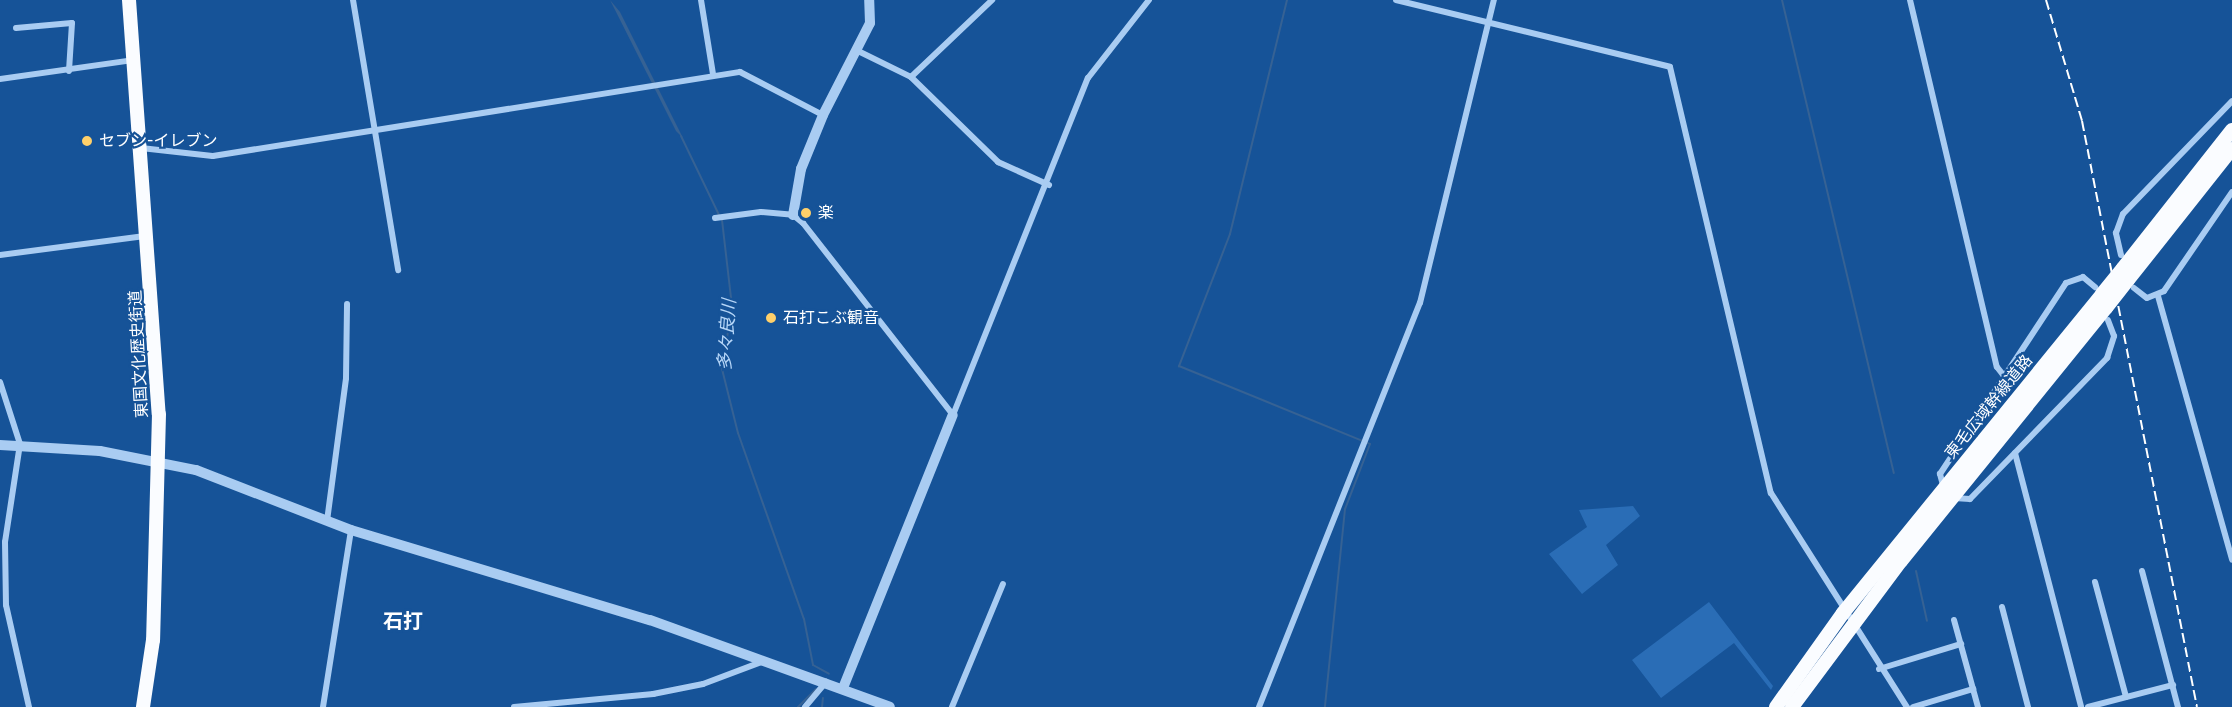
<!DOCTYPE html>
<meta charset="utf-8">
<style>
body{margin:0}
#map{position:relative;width:2232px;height:707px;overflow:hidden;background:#165398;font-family:"Fira Sans","Noto Sans JP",sans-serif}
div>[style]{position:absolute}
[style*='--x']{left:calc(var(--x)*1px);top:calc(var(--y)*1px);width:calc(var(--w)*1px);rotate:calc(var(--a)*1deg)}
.green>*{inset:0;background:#2a6db6}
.water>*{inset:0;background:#366294}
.stream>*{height:2px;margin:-1px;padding:0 1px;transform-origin:1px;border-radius:1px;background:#366294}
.minor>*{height:6px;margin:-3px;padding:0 3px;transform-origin:3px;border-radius:3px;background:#a9ccf2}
.tertiary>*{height:10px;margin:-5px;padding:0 5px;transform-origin:5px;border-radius:5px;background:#a9ccf2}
.trunk>*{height:14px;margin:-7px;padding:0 7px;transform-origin:7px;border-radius:7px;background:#fafcff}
.rail>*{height:2px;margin-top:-1px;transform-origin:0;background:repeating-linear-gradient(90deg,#fff 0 10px,transparent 0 14.5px)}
.trunk-bridge>*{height:14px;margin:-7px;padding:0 7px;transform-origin:7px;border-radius:7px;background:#fafcff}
.dots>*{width:16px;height:16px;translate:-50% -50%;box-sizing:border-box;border:3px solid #165398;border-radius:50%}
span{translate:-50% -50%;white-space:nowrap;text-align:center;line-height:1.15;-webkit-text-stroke:4.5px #165398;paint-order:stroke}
.poi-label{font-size:16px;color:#fff}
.left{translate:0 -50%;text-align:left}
.street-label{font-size:16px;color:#fff}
.water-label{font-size:18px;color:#b6d6f8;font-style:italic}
.quarter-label{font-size:20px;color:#fff;font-weight:700}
</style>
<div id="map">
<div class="green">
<div style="clip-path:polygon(1633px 506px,1640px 516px,1606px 545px,1618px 565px,1582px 594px,1549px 554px,1587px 527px,1579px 510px)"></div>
<div style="clip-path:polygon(1709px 602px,1773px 686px,1771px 690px,1734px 643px,1661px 698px,1632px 660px)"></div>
</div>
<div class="water">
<div style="clip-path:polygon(610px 0,620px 12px,683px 138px,676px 131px)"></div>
</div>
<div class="stream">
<div style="--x:1287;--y:0;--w:241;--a:103.7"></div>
<div style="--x:1230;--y:234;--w:142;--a:111.1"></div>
<div style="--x:1179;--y:366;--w:206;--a:22.2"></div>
<div style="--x:1370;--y:444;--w:70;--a:111"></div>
<div style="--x:1345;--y:509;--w:199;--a:95.8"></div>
<div style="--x:1782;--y:0;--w:486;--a:76.7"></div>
<div style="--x:681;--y:136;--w:88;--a:64.3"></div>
<div style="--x:722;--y:220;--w:88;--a:83.4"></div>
<div style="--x:732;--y:307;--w:63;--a:99.2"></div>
<div style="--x:722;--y:369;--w:66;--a:76"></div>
<div style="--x:738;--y:433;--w:197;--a:70.5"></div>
<div style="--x:804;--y:619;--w:47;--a:78.9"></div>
<div style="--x:813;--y:665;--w:18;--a:29"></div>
<div style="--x:1916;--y:571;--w:51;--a:77.6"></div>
<div style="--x:798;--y:707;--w:25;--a:-45"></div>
<div style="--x:822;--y:707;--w:9;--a:-84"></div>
</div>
<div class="minor">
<div style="--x:353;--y:0;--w:274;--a:80.5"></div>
<div style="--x:701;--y:0;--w:75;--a:80.8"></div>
<div style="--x:1396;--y:0;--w:282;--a:13.7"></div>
<div style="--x:1670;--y:67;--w:438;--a:76.7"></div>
<div style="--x:1771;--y:493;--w:254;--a:57.6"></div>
<div style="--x:1910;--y:0;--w:377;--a:76.7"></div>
<div style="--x:1997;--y:367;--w:11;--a:52"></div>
<div style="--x:16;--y:28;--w:56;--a:-5.1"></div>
<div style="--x:72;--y:23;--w:48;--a:93.6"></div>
<div style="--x:856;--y:50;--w:61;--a:26.1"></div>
<div style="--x:911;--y:77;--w:122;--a:44.3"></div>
<div style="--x:998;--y:162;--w:56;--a:24.3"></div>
<div style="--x:911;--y:77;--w:112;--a:-43.5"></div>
<div style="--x:0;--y:79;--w:134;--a:-8.1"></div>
<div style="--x:141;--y:148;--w:72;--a:6.3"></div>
<div style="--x:213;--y:156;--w:534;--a:-9.06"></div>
<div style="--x:740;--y:72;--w:93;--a:27.4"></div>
<div style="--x:715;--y:218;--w:46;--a:-7.4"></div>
<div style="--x:761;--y:212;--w:32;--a:5"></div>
<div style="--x:793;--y:215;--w:13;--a:39"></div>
<div style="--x:803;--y:223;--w:244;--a:52"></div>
<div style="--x:953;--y:415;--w:363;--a:-68.2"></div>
<div style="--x:1088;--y:78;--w:99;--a:-52"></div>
<div style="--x:0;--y:255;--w:146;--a:-7.5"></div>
<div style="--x:2121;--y:255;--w:23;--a:-103"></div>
<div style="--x:2116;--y:233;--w:20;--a:-70"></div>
<div style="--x:2123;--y:214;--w:157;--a:-46"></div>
<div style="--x:2134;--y:288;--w:16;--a:38"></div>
<div style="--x:2147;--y:298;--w:18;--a:-22"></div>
<div style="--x:2164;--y:291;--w:120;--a:-55.5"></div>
<div style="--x:2158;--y:296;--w:274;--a:74.3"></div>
<div style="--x:0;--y:382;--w:65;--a:72.1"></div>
<div style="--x:20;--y:444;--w:99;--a:98.7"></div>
<div style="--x:5;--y:542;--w:63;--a:89.1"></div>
<div style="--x:6;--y:605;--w:105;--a:77.3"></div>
<div style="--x:2015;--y:453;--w:262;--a:75.4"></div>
<div style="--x:1944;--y:489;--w:16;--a:-105"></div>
<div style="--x:1940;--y:474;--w:229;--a:-56.6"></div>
<div style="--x:2066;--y:283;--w:18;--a:-19"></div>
<div style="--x:2083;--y:277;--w:16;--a:40"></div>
<div style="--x:1954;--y:498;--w:16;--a:4"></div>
<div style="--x:1970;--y:499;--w:197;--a:-45.8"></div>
<div style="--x:2107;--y:358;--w:23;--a:-72"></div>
<div style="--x:2114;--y:336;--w:17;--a:-111"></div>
<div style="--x:327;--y:521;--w:144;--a:-82.4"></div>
<div style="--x:346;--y:378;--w:74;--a:-89.2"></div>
<div style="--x:2142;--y:571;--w:141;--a:75.2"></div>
<div style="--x:2095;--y:582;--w:119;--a:74.9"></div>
<div style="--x:2002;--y:607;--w:103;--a:75.4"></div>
<div style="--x:1954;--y:620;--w:90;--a:74.6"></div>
<div style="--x:1879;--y:669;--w:86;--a:-17"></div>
<div style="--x:323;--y:707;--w:179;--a:-81"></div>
<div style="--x:514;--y:707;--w:140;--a:-5.3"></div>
<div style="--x:653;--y:694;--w:51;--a:-11.3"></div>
<div style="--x:703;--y:684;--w:65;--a:-20.7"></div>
<div style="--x:805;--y:707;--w:33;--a:-50"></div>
<div style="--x:952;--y:707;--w:133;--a:-67.5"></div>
<div style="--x:1259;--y:707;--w:435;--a:-68.3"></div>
<div style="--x:1420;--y:303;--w:312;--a:-76.3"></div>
<div style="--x:1913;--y:707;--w:63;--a:-16.7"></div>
<div style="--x:2088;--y:707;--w:88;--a:-14.5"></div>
</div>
<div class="tertiary">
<div style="--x:793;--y:215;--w:47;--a:-80.1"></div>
<div style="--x:801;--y:169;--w:58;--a:-67.8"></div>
<div style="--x:823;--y:115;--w:103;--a:-62.9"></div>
<div style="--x:870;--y:23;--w:23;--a:-92"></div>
<div style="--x:0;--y:445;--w:100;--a:3.4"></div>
<div style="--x:100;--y:451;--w:98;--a:11.2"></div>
<div style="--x:196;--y:470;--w:166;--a:21.2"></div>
<div style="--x:351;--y:530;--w:312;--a:16.8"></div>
<div style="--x:650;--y:620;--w:255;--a:19.9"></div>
<div style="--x:843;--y:688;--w:294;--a:-68.1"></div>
</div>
<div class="trunk">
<div style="--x:129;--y:0;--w:415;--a:85.9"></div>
<div style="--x:159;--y:414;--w:226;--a:91.5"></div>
<div style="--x:153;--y:640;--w:68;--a:98.5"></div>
<div style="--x:2123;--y:268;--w:176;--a:-51.7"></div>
<div style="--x:2128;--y:280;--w:167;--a:-51.6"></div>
<div style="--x:1776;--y:707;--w:115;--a:-54.5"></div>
<div style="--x:1843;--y:613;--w:411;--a:-50.9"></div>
<div style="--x:1792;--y:707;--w:182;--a:-53.3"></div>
<div style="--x:1901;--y:561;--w:326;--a:-51"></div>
</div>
<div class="rail">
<div style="--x:2046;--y:0;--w:126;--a:73.4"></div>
<div style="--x:2082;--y:121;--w:597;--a:78.9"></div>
</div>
<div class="trunk-bridge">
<div style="--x:2102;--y:294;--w:33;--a:-51"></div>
<div style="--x:2106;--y:308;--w:36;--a:-52"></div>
</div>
<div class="dots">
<div style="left:87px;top:141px;background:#ffd06a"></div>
<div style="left:806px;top:213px;background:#ffd06a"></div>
<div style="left:771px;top:318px;background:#ffd06a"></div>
</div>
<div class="poi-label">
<span class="left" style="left:99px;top:141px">セブン-イレブン</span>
<span class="left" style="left:818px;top:213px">楽</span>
<span class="left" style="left:783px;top:318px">石打こぶ観音</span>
</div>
<div class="street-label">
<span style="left:139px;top:354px;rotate:-93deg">東国文化歴史街道</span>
<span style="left:1989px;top:407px;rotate:-51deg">東毛広域幹線道路</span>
</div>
<div class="water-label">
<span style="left:727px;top:335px;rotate:-86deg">多々良川</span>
</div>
<div class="quarter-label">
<span style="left:403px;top:621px">石打</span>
</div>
</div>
